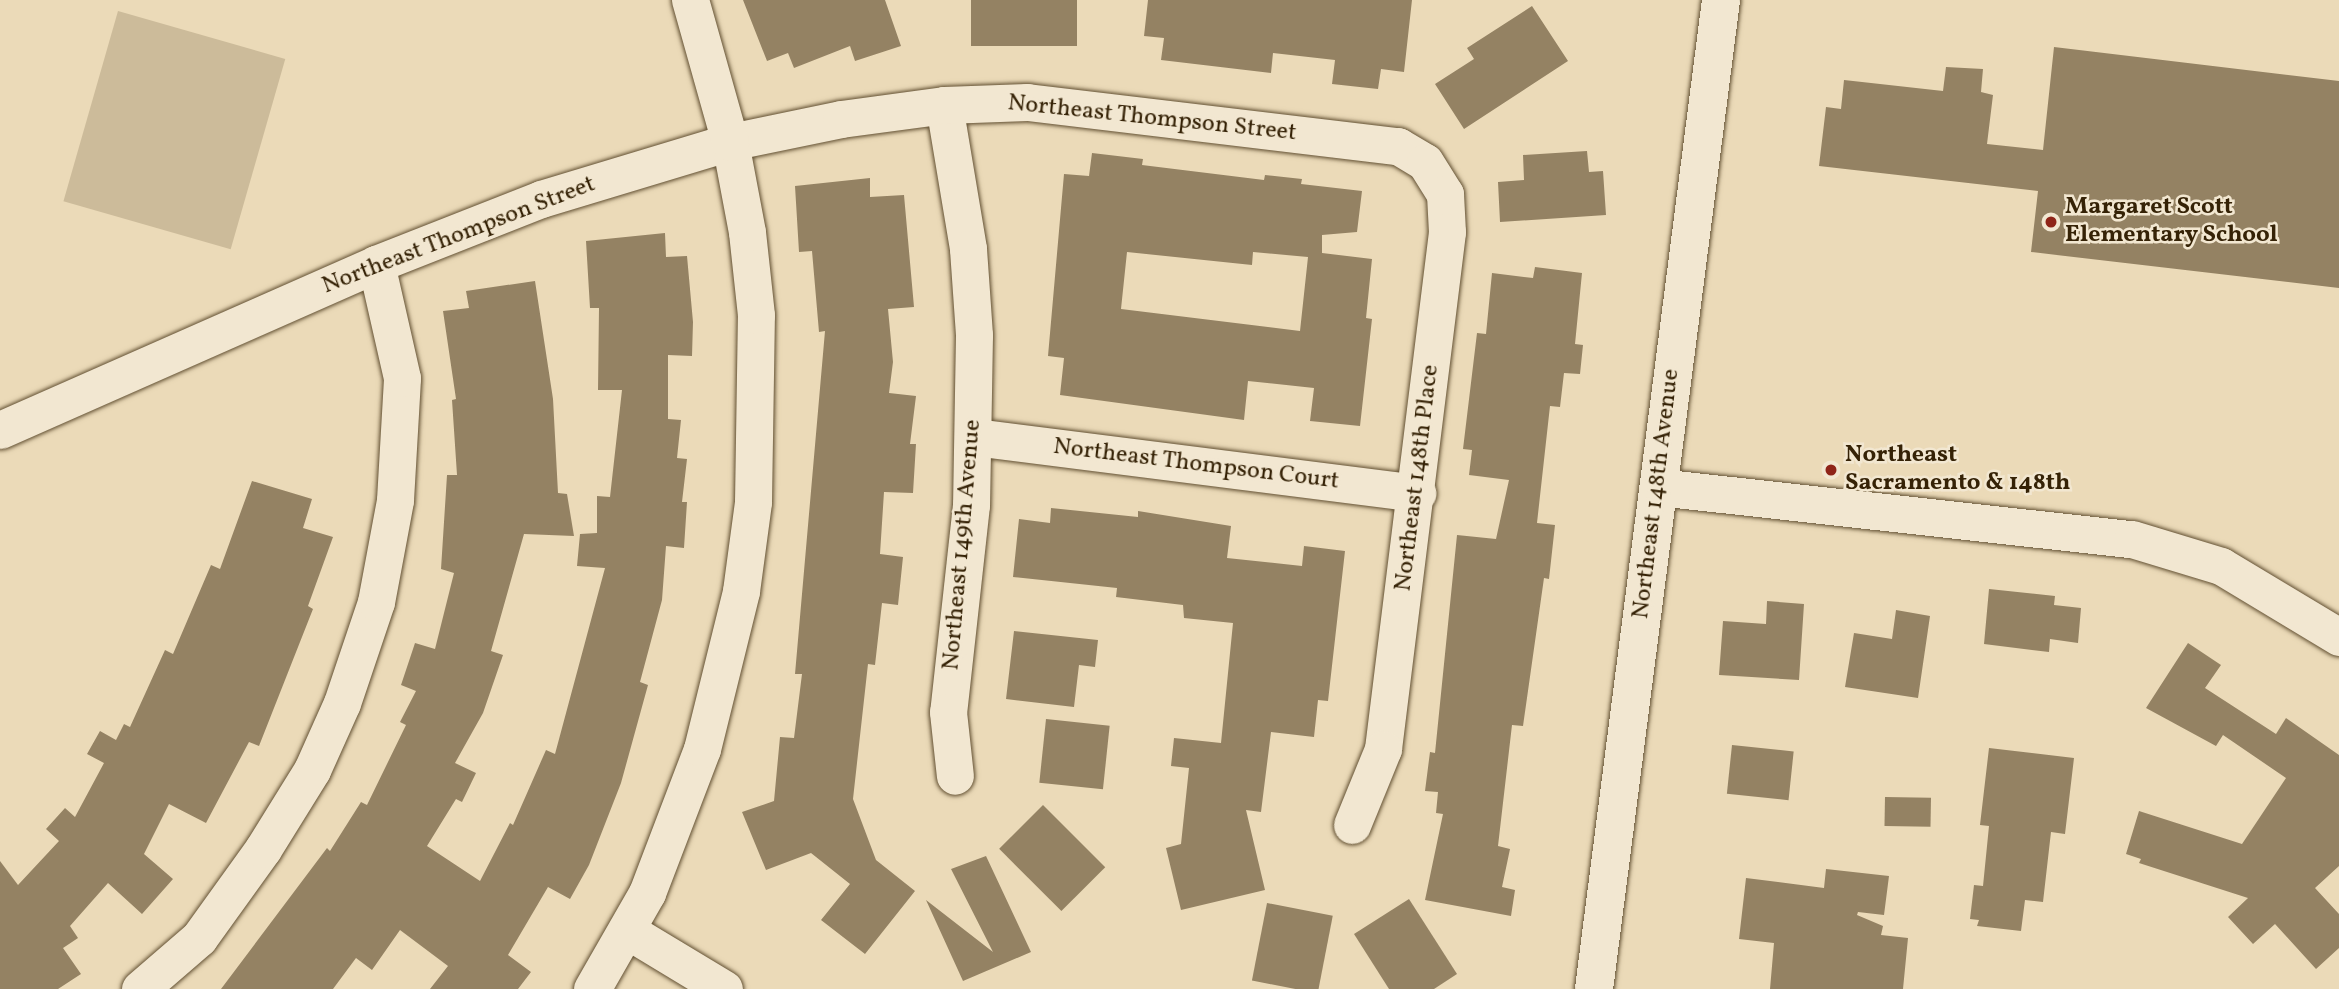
<!DOCTYPE html>
<style>
body{margin:0}
#map{position:relative;width:2339px;height:989px;overflow:hidden;background:#ebdab8;font-family:Vollkorn,serif}
div>[style]{position:absolute}
[style*='--x']{left:calc(var(--x)*1px);top:calc(var(--y)*1px);width:calc(var(--w)*1px);rotate:calc(var(--a)*1deg)}
.green>*{inset:0;background:#ccbb9a;transform-origin:0 0}
.building>*{inset:0;background:#948263;transform-origin:0 0}
.roads{filter:drop-shadow(0 0 2px #625032) drop-shadow(0 0 2px #625032)}
.street>*{height:37px;margin:-18.5px;padding:0 18.5px;transform-origin:18.5px;border-radius:18.5px;background:#f2e7d1}
.secondary>*{height:38px;margin:-19px;padding:0 19px;transform-origin:19px;border-radius:19px;background:#f2e7d1}
.dots>*{width:19px;height:19px;translate:-50% -50%;box-sizing:border-box;border:4px solid #f2e7d1;border-radius:50%}
span{translate:-50% -50%;white-space:nowrap;text-align:center;line-height:1.15;-webkit-text-stroke:5px #f2e7d1;paint-order:stroke}
.street-label{font-size:24px;color:#352206}
.poi-label{font-size:24px;color:#352206;font-weight:700}
.left{translate:0 -50%;text-align:left}
</style>
<div id="map">
<div class="green">
<div style="left:118px;top:11px;width:174px;height:198px;rotate:16deg"></div>
</div>
<div class="building">
<div style="clip-path:polygon(743px 0,885px 0,901px 46px,855px 61px,850px 46px,794px 68px,788px 53px,767px 61px)"></div>
<div style="left:971px;top:0;width:106px;height:46px"></div>
<div style="clip-path:polygon(1148px 0,1412px 0,1404px 72px,1381px 69px,1378px 89px,1332px 84px,1335px 60px,1273px 53px,1271px 73px,1161px 60px,1164px 38px,1144px 36px)"></div>
<div style="clip-path:polygon(1532px 6px,1568px 61px,1464px 129px,1435px 84px,1474px 59px,1467px 48px)"></div>
<div style="clip-path:polygon(2054px 47px,2339px 81px,2339px 288px,2031px 252px,2038px 191px,1819px 166px,1826px 107px,1841px 109px,1844px 80px,1943px 91px,1946px 67px,1983px 69px,1981px 92px,1993px 95px,1987px 144px,2043px 150px)"></div>
<div style="clip-path:polygon(1587px 151px,1589px 172px,1603px 171px,1606px 215px,1500px 222px,1498px 182px,1524px 180px,1523px 155px)"></div>
<div style="clip-path:polygon(evenodd,1092px 153px,1143px 159px,1142px 165px,1264px 180px,1265px 175px,1302px 179px,1301px 184px,1362px 191px,1357px 232px,1322px 235px,1322px 253px,1372px 259px,1366px 318px,1372px 319px,1360px 426px,1310px 421px,1314px 388px,1248px 381px,1244px 420px,1060px 395px,1064px 358px,1048px 356px,1064px 174px,1089px 176px,1092px 153px,1127px 252px,1252px 265px,1253px 252px,1308px 257px,1300px 331px,1121px 309px,1127px 252px)"></div>
<div style="clip-path:polygon(870px 178px,870px 197px,904px 195px,914px 307px,888px 309px,893px 362px,889px 393px,916px 396px,910px 444px,916px 444px,913px 493px,884px 492px,880px 554px,903px 557px,898px 605px,882px 603px,875px 665px,868px 664px,853px 799px,876px 860px,915px 891px,865px 954px,821px 920px,850px 884px,811px 853px,766px 870px,742px 812px,774px 801px,780px 737px,794px 738px,802px 674px,795px 674px,825px 331px,819px 332px,812px 251px,799px 252px,795px 186px)"></div>
<div style="clip-path:polygon(665px 233px,666px 257px,687px 256px,693px 322px,692px 356px,668px 355px,668px 419px,681px 420px,677px 458px,687px 459px,682px 502px,687px 502px,684px 548px,666px 546px,662px 600px,640px 682px,648px 685px,621px 783px,589px 865px,570px 899px,548px 887px,508px 955px,531px 972px,518px 989px,430px 989px,448px 966px,400px 930px,372px 970px,356px 958px,333px 989px,221px 989px,327px 848px,330px 851px,361px 802px,367px 805px,406px 725px,400px 722px,416px 691px,401px 685px,415px 643px,435px 649px,454px 573px,441px 569px,447px 475px,457px 475px,452px 400px,456px 399px,443px 311px,469px 308px,466px 291px,535px 281px,553px 399px,558px 493px,567px 494px,574px 536px,524px 534px,491px 651px,503px 655px,483px 713px,455px 763px,476px 773px,462px 802px,456px 799px,427px 846px,480px 881px,510px 823px,513px 825px,546px 750px,555px 754px,605px 568px,577px 566px,580px 534px,597px 533px,597px 496px,610px 497px,622px 390px,598px 390px,599px 308px,590px 308px,586px 241px)"></div>
<div style="clip-path:polygon(1535px 267px,1582px 273px,1575px 344px,1583px 345px,1580px 374px,1564px 373px,1560px 407px,1550px 406px,1537px 523px,1555px 525px,1549px 579px,1544px 578px,1523px 726px,1512px 725px,1498px 846px,1510px 849px,1502px 887px,1515px 890px,1511px 916px,1425px 900px,1443px 814px,1436px 813px,1438px 792px,1425px 791px,1430px 752px,1435px 753px,1457px 535px,1496px 539px,1509px 480px,1469px 475px,1472px 450px,1463px 449px,1477px 333px,1486px 334px,1492px 273px,1533px 278px)"></div>
<div style="clip-path:polygon(252px 481px,312px 499px,303px 528px,333px 537px,308px 606px,313px 609px,259px 746px,249px 742px,206px 823px,169px 804px,144px 854px,173px 879px,142px 914px,108px 883px,70px 926px,78px 938px,63px 948px,81px 974px,58px 989px,0 989px,0 861px,18px 885px,59px 841px,46px 829px,65px 808px,75px 817px,104px 763px,87px 754px,100px 731px,116px 740px,124px 724px,130px 727px,165px 650px,173px 654px,211px 565px,220px 569px)"></div>
<div style="clip-path:polygon(1051px 508px,1138px 517px,1138px 511px,1231px 526px,1227px 558px,1302px 566px,1304px 546px,1345px 551px,1328px 701px,1318px 700px,1314px 737px,1271px 732px,1261px 812px,1246px 810px,1265px 890px,1181px 910px,1166px 848px,1181px 844px,1189px 768px,1171px 766px,1174px 738px,1221px 743px,1233px 623px,1184px 618px,1183px 605px,1116px 597px,1117px 588px,1013px 577px,1019px 519px,1050px 523px)"></div>
<div style="clip-path:polygon(1989px 589px,2055px 596px,2054px 605px,2081px 608px,2078px 643px,2050px 639px,2049px 652px,1984px 644px)"></div>
<div style="clip-path:polygon(1767px 601px,1804px 604px,1799px 680px,1719px 675px,1723px 621px,1766px 624px)"></div>
<div style="clip-path:polygon(1896px 610px,1930px 616px,1918px 698px,1845px 687px,1854px 633px,1892px 639px)"></div>
<div style="clip-path:polygon(1014px 631px,1098px 640px,1095px 667px,1079px 665px,1074px 707px,1006px 699px)"></div>
<div style="clip-path:polygon(2188px 643px,2221px 665px,2205px 688px,2276px 734px,2286px 718px,2339px 755px,2339px 866px,2315px 888px,2339px 914px,2339px 948px,2316px 969px,2275px 924px,2253px 944px,2228px 917px,2248px 898px,2139px 863px,2141px 859px,2126px 854px,2139px 811px,2242px 844px,2286px 778px,2223px 735px,2216px 746px,2146px 708px)"></div>
<div style="left:1046px;top:719px;width:64px;height:64px;rotate:6deg"></div>
<div style="left:1732px;top:745px;width:62px;height:49px;rotate:6deg"></div>
<div style="clip-path:polygon(1989px 748px,2074px 758px,2065px 834px,2051px 832px,2043px 902px,2025px 900px,2021px 931px,1977px 926px,1979px 920px,1970px 919px,1974px 885px,1983px 886px,1989px 826px,1980px 825px)"></div>
<div style="left:1885px;top:797px;width:46px;height:29px;rotate:1deg"></div>
<div style="left:1043px;top:805px;width:88px;height:62px;rotate:45deg"></div>
<div style="clip-path:polygon(986px 856px,1031px 952px,963px 981px,926px 900px,993px 952px,951px 869px)"></div>
<div style="clip-path:polygon(1826px 869px,1889px 876px,1884px 915px,1858px 912px,1857px 915px,1883px 926px,1881px 935px,1908px 938px,1903px 989px,1770px 989px,1774px 943px,1739px 939px,1746px 878px,1824px 888px)"></div>
<div style="clip-path:polygon(1409px 899px,1457px 974px,1434px 989px,1389px 989px,1354px 934px)"></div>
<div style="left:1267px;top:903px;width:67px;height:79px;rotate:11deg"></div>
</div>
<div class="roads">
<div class="street">
<div style="--x:944;--y:105;--w:146;--a:80.5"></div>
<div style="--x:968;--y:249;--w:86;--a:86"></div>
<div style="--x:974;--y:335;--w:170;--a:91"></div>
<div style="--x:971;--y:505;--w:208;--a:96.3"></div>
<div style="--x:948;--y:712;--w:64;--a:83.8"></div>
<div style="--x:0;--y:430;--w:411;--a:-23.8"></div>
<div style="--x:376;--y:264;--w:177;--a:-21.5"></div>
<div style="--x:541;--y:199;--w:197;--a:-16.8"></div>
<div style="--x:730;--y:142;--w:113;--a:-11.7"></div>
<div style="--x:841;--y:119;--w:104;--a:-7.7"></div>
<div style="--x:944;--y:105;--w:83;--a:-2.1"></div>
<div style="--x:1027;--y:102;--w:374;--a:6.8"></div>
<div style="--x:1398;--y:146;--w:31;--a:31"></div>
<div style="--x:1425;--y:162;--w:38;--a:58"></div>
<div style="--x:1445;--y:194;--w:38;--a:87"></div>
<div style="--x:1447;--y:232;--w:521;--a:97.06"></div>
<div style="--x:1383;--y:749;--w:82;--a:112.2"></div>
<div style="--x:974;--y:437;--w:447;--a:7.2"></div>
<div style="--x:1658;--y:487;--w:477;--a:6.3"></div>
<div style="--x:2132;--y:539;--w:93;--a:16.9"></div>
<div style="--x:2221;--y:566;--w:138;--a:31"></div>
<div style="--x:628;--y:931;--w:112;--a:31.1"></div>
<div style="--x:140;--y:989;--w:78;--a:-40.8"></div>
<div style="--x:199;--y:938;--w:110;--a:-54.3"></div>
<div style="--x:263;--y:849;--w:93;--a:-58.2"></div>
<div style="--x:312;--y:770;--w:73;--a:-65.9"></div>
<div style="--x:342;--y:703;--w:107;--a:-71.4"></div>
<div style="--x:376;--y:602;--w:104;--a:-79.4"></div>
<div style="--x:395;--y:500;--w:122;--a:-86.7"></div>
<div style="--x:402;--y:378;--w:117;--a:-102.8"></div>
<div style="--x:592;--y:989;--w:111;--a:-60.2"></div>
<div style="--x:647;--y:893;--w:154;--a:-69.1"></div>
<div style="--x:702;--y:749;--w:163;--a:-76.1"></div>
<div style="--x:741;--y:591;--w:90;--a:-82.3"></div>
<div style="--x:753;--y:502;--w:187;--a:-89.1"></div>
<div style="--x:756;--y:315;--w:83;--a:-96.2"></div>
<div style="--x:747;--y:232;--w:92;--a:-100.7"></div>
<div style="--x:730;--y:142;--w:148;--a:-105.7"></div>
</div>
<div class="secondary">
<div style="--x:1594;--y:989;--w:997;--a:-82.68"></div>
</div>
</div>
<div class="dots">
<div style="left:2051px;top:222px;background:#8f2418"></div>
<div style="left:1831px;top:470px;background:#8f2418"></div>
</div>
<div class="street-label">
<span style="left:1152px;top:119px;rotate:6deg">Northeast Thompson Street</span>
<span style="left:459px;top:236px;rotate:-21deg">Northeast Thompson Street</span>
<span style="left:1196px;top:465px;rotate:7deg">Northeast Thompson Court</span>
<span style="left:1418px;top:478px;rotate:-83deg">Northeast 148th Place</span>
<span style="left:1657px;top:494px;rotate:-83deg">Northeast 148th Avenue</span>
<span style="left:963px;top:545px;rotate:-85deg">Northeast 149th Avenue</span>
</div>
<div class="poi-label">
<span class="left" style="left:2065px;top:222px">Margaret Scott<br>Elementary School</span>
<span class="left" style="left:1845px;top:470px">Northeast<br>Sacramento &amp; 148th</span>
</div>
</div>
